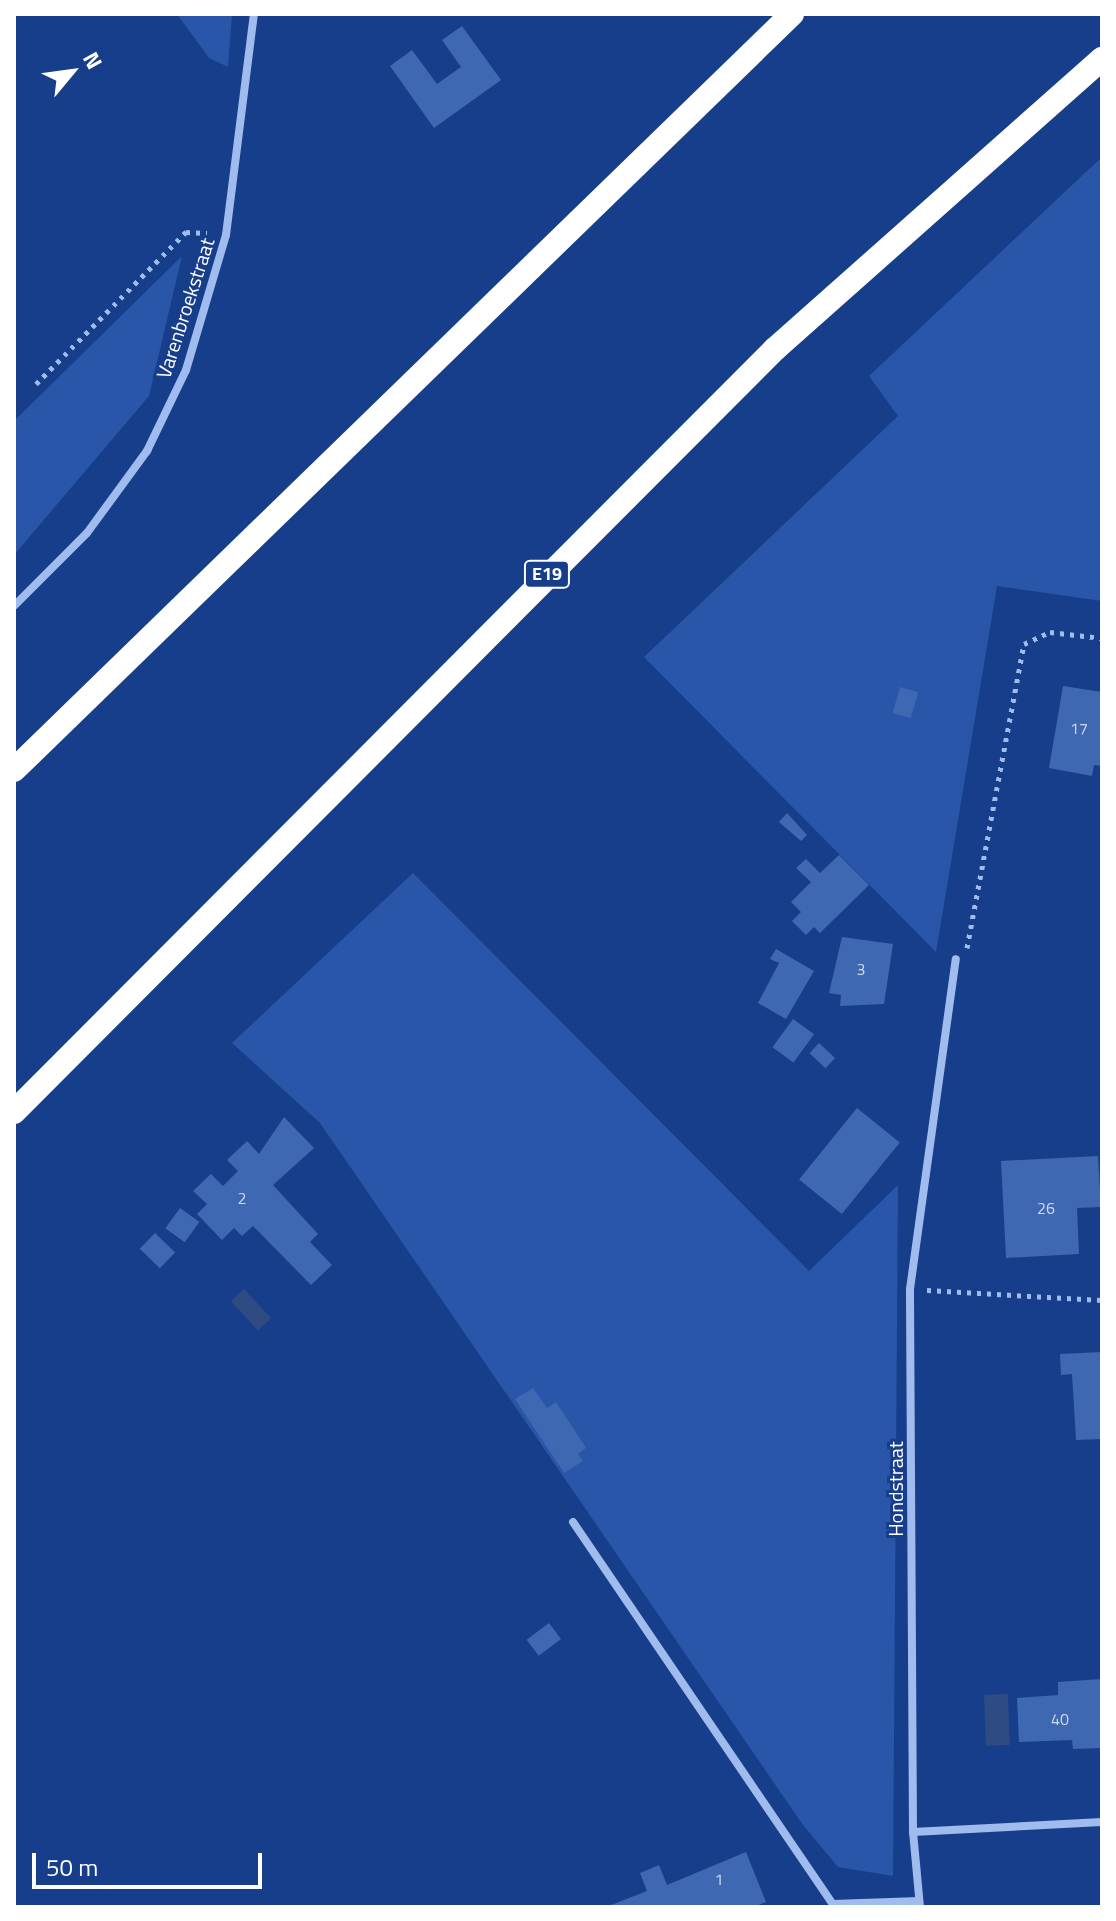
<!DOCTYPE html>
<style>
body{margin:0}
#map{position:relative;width:1116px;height:1921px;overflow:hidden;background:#173e8a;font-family:"Titillium Web",sans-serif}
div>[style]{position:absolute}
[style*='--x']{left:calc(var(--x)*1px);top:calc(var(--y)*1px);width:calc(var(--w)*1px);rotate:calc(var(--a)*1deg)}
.green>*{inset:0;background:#2956a9}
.water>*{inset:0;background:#2e4b84;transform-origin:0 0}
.building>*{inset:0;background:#3f68b3;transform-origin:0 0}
.path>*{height:5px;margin-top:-2.5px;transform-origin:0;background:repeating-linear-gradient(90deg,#a0bbee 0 4px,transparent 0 10px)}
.street>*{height:8px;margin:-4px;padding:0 4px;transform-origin:4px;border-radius:4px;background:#a0bbee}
.highway>*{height:24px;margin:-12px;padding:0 12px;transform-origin:12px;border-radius:12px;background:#fff}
span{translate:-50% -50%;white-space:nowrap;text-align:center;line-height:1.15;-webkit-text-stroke:6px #173e8a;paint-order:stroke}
.number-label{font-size:16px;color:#cfd9ec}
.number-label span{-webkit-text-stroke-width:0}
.shield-label span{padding:2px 6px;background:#173e8a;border:2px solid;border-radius:6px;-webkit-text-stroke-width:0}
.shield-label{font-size:18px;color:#fff;font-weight:700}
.street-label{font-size:20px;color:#fff}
.frame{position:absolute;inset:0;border:16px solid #fff;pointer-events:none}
.north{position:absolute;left:32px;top:32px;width:80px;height:80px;-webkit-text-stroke:6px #173e8a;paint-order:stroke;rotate:61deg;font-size:22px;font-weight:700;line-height:32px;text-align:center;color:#fff}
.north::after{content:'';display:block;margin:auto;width:28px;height:36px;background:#fff;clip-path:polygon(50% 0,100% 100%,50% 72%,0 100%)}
.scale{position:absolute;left:32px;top:1853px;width:230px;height:36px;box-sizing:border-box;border:4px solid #fff;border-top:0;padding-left:10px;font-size:24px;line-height:28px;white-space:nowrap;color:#fff;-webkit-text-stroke:6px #173e8a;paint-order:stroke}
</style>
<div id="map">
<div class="green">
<div style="clip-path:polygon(177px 14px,232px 14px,228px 67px,209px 58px)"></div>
<div style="clip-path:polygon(1102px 157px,1102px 601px,997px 586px,936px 952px,644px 657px,898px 416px,869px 376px)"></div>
<div style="clip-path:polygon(182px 256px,149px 396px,14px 555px,14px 421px)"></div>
<div style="clip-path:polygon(413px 873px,809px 1271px,898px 1185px,893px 1876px,838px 1867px,803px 1825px,320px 1123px,232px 1043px)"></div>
</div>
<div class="water">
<div style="left:244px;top:1289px;width:40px;height:18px;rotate:47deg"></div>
<div style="left:1008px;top:1694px;width:51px;height:24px;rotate:88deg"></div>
</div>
<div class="building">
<div style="clip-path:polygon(462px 26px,501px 80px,434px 128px,390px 66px,412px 50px,437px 84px,461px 67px,442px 40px)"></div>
<div style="clip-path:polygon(1063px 686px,1102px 692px,1102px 766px,1094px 765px,1092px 776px,1049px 768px)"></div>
<div style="left:900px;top:687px;width:19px;height:27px;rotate:16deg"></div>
<div style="clip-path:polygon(787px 813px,807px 835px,801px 841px,779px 822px)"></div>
<div style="clip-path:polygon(839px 855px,869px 885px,820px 933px,814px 927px,806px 935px,792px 921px,801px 912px,791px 902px,811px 882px,796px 868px,806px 859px,820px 873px)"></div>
<div style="clip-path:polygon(842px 937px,893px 944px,884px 1004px,840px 1006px,841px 995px,829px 993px)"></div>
<div style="clip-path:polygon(776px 949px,814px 971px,786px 1019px,758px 1003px,779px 963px,770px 959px)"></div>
<div style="left:793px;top:1019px;width:26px;height:35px;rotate:36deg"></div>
<div style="left:819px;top:1043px;width:22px;height:14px;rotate:43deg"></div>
<div style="left:857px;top:1108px;width:55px;height:92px;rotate:39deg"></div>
<div style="clip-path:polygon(284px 1117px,314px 1148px,273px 1185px,318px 1234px,310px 1242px,332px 1265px,311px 1285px,253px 1226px,242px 1236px,234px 1228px,222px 1240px,197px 1214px,207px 1204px,193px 1191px,211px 1174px,223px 1186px,238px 1171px,227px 1160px,247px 1141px,259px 1154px)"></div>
<div style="clip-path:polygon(1098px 1156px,1101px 1207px,1077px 1208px,1079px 1254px,1006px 1258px,1001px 1161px)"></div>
<div style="left:180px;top:1208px;width:24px;height:25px;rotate:36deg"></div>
<div style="left:155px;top:1233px;width:28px;height:22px;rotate:44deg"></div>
<div style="clip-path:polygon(1102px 1352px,1102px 1439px,1076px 1440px,1072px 1374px,1061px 1375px,1060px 1354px)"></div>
<div style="clip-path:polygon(533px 1388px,547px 1408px,556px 1402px,586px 1448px,578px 1454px,583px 1461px,564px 1473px,515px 1399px)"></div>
<div style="left:549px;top:1623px;width:20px;height:28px;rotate:53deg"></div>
<div style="clip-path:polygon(1102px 1679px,1102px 1748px,1073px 1749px,1072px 1740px,1019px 1742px,1017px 1698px,1058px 1695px,1058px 1682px)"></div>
<div style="clip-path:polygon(746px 1852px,766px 1902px,753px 1907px,606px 1907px,647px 1891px,640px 1873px,659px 1865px,667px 1885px)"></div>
</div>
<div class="path">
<div style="--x:36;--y:384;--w:214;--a:-45.4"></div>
<div style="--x:186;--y:232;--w:21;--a:3"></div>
<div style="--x:967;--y:948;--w:309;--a:-79.4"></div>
<div style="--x:1024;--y:644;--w:29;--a:-25"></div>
<div style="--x:1050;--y:632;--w:52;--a:6.6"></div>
<div style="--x:927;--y:1290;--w:175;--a:3.3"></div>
</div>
<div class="street">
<div style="--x:14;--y:606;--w:103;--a:-45"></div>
<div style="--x:87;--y:533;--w:102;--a:-53.8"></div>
<div style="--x:147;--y:451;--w:90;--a:-64.3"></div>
<div style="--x:186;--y:370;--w:141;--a:-73.5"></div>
<div style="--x:226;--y:235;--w:223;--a:-82.8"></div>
<div style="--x:573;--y:1522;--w:462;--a:55.8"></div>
<div style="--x:833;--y:1904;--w:86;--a:-2"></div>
<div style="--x:913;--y:1832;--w:189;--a:-3"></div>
<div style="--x:920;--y:1907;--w:75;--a:-95.3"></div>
<div style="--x:913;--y:1832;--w:543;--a:-90.32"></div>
<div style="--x:910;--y:1289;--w:333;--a:-82.1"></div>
</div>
<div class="highway">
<div style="--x:14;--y:770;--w:1085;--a:-44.18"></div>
<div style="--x:14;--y:1112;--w:1078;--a:-45.08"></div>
<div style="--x:775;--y:349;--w:437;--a:-41.6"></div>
</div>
<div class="number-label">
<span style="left:1079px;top:728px">17</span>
<span style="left:861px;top:969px">3</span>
<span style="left:242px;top:1198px">2</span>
<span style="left:1046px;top:1208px">26</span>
<span style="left:1060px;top:1719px">40</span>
<span style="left:719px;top:1879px">1</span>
</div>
<div class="shield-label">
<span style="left:547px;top:574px">E19</span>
</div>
<div class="street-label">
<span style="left:185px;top:308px;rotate:-72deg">Varenbroekstraat</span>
<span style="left:895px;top:1489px;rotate:-90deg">Hondstraat</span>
</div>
<div class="frame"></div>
<div class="north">N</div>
<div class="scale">50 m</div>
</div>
